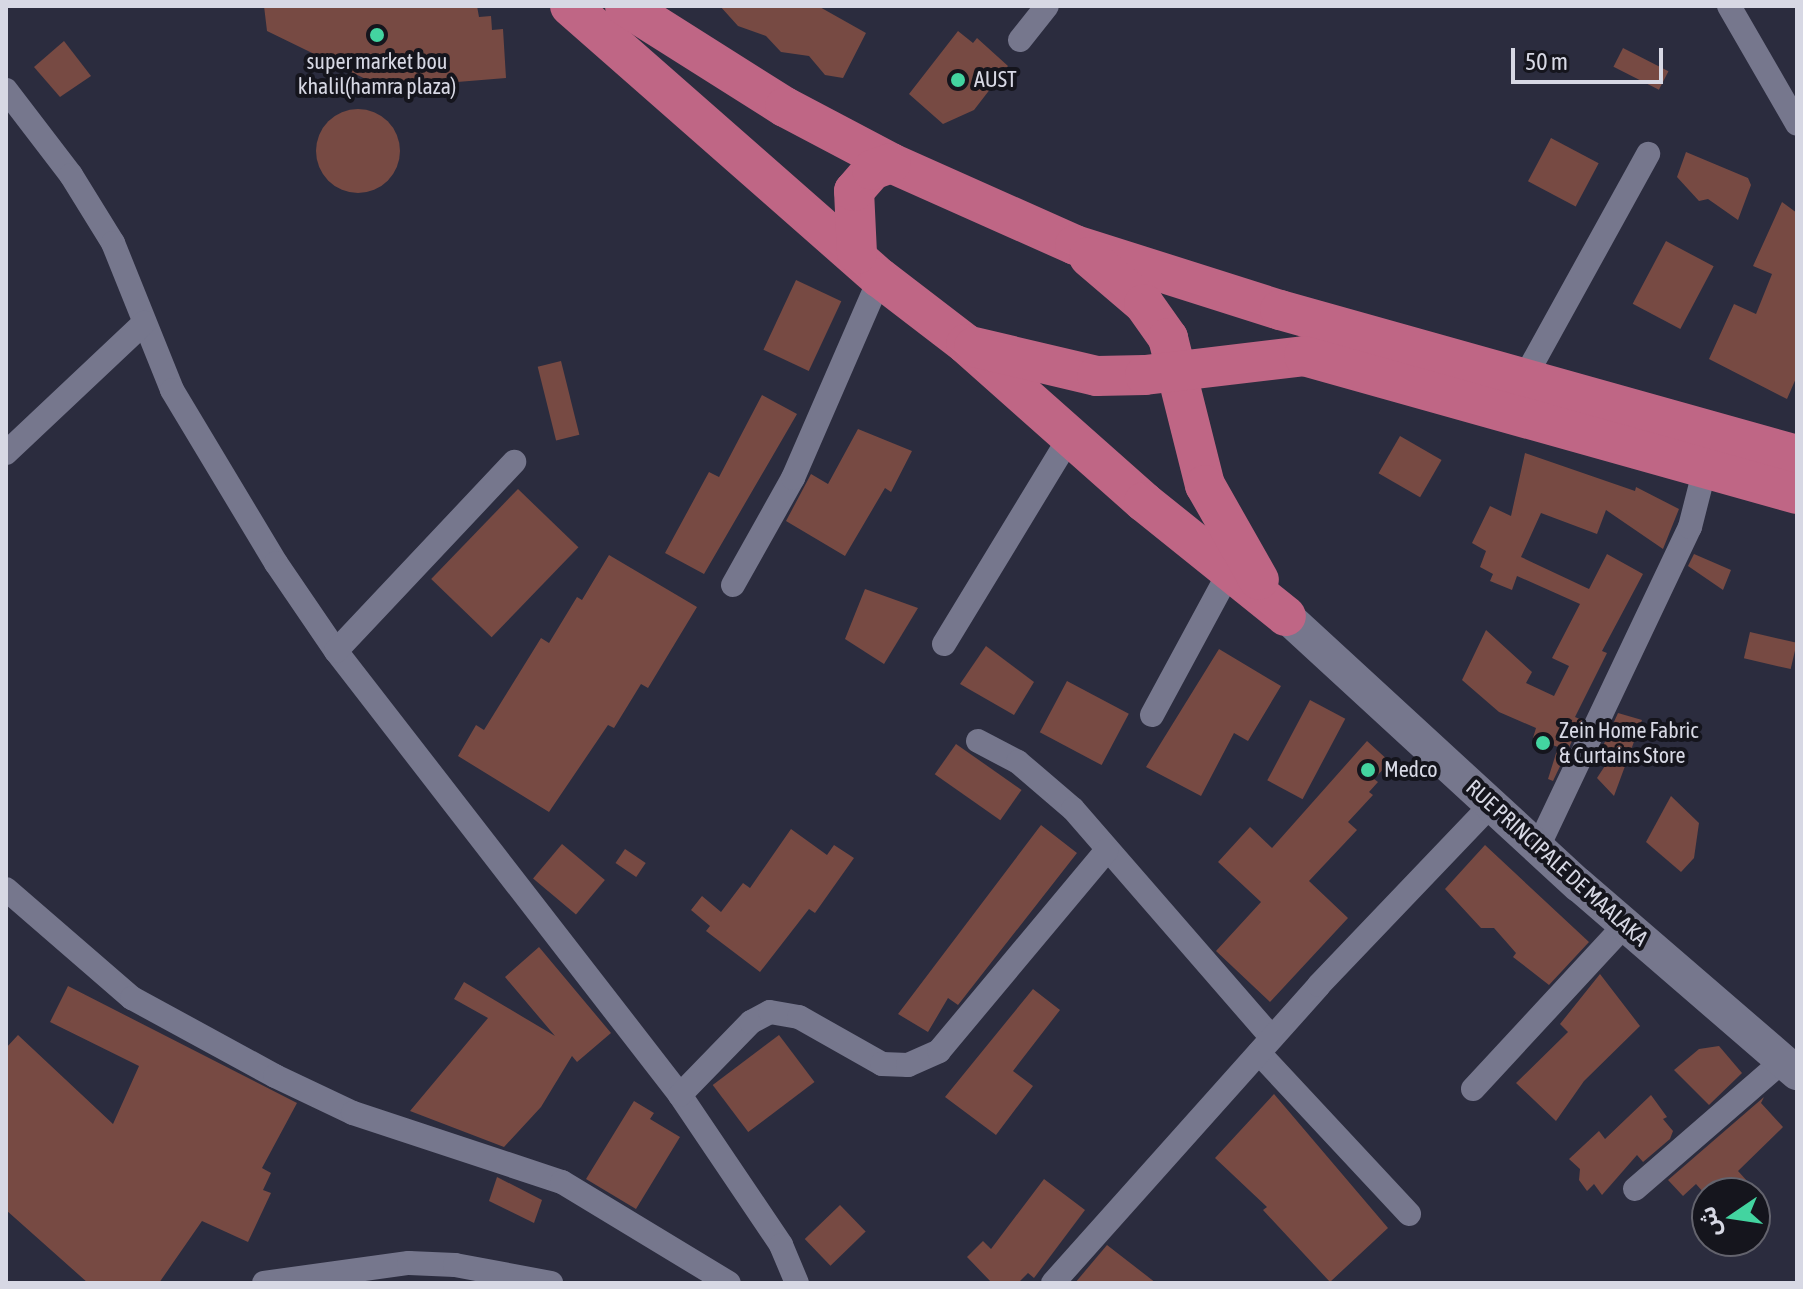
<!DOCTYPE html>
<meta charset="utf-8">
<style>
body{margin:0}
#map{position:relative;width:1803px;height:1289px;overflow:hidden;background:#2b2c3e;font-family:"Asap Condensed","Noto Sans Arabic",sans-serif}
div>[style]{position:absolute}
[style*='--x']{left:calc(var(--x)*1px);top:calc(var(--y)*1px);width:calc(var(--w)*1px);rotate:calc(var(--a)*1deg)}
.building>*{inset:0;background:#774a43;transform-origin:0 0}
.round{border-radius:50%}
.minor>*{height:24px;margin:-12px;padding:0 12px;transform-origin:12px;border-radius:12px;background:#76778d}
.secondary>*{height:34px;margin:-17px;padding:0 17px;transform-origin:17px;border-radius:17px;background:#76778d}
.trunk>*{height:40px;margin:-20px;padding:0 20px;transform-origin:20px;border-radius:20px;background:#bf6685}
.dots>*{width:22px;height:22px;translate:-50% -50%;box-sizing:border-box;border:4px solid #15151d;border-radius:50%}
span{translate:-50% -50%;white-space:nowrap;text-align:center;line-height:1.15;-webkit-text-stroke:8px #15151d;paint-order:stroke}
.poi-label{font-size:22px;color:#d7d8e4}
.left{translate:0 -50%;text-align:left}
.street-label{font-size:22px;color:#d7d8e4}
.frame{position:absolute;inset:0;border:8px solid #d7d8e4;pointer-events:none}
.north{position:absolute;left:1691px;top:1177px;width:80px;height:80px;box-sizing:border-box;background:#15151d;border:2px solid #63636d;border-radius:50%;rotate:257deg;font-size:22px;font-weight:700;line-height:32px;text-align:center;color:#d7d8e4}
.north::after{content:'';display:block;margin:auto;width:28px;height:36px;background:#43d4a0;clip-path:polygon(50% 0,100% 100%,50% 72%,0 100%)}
.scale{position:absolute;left:1511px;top:48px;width:152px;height:36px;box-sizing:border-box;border:4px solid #d7d8e4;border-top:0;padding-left:10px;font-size:24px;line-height:28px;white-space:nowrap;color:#d7d8e4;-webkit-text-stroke:6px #15151d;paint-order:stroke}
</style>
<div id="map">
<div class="building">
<div style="clip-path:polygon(264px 6px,477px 6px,479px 17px,491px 16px,492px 30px,503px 29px,506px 78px,384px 88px,267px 31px)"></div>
<div style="clip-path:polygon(720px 6px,818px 6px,866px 33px,843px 78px,825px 75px,809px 56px,781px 52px,766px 36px,738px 26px)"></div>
<div style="clip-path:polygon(958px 31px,973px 43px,977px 38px,1008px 66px,974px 110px,943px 124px,909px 94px)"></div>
<div style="clip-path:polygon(64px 41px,91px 76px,60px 97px,34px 67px)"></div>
<div style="left:1623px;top:48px;width:51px;height:21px;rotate:27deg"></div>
<div class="round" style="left:316px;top:109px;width:84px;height:84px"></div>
<div style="left:1551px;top:138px;width:54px;height:49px;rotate:28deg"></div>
<div style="clip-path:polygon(1686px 152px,1748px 178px,1751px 185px,1738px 220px,1708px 199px,1699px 201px,1677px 177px)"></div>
<div style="clip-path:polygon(1782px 202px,1797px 213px,1797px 376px,1787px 399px,1709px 359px,1734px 304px,1756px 314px,1772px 274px,1753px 266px)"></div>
<div style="left:1666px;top:241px;width:54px;height:71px;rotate:28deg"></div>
<div style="left:796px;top:280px;width:50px;height:77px;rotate:25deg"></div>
<div style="left:561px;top:361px;width:76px;height:24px;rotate:76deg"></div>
<div style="clip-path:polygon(762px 395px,797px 414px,704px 574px,665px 553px,709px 472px,719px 477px)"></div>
<div style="clip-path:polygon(858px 429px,912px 451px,891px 492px,885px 488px,845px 556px,786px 521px,811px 474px,828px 484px)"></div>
<div style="left:1400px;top:436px;width:48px;height:43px;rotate:30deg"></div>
<div style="clip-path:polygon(1525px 453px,1635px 491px,1636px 487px,1679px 509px,1663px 549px,1606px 510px,1597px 534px,1541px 513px,1521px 557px,1589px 589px,1607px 554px,1643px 574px,1602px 651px,1607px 653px,1575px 717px,1582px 720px,1553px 781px,1548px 779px,1558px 747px,1533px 738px,1536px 728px,1499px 712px,1462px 680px,1486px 630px,1532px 672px,1526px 683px,1554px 696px,1569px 666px,1552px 658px,1580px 604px,1517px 576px,1512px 590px,1490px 581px,1493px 574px,1480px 567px,1486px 551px,1472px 543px,1490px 506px,1511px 516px)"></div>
<div style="left:518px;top:489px;width:84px;height:125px;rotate:44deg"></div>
<div style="clip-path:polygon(1694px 554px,1731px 570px,1723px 590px,1688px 566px)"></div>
<div style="clip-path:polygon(609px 555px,697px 607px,648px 688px,641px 684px,614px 728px,608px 725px,549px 812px,458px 756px,476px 725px,484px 730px,541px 638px,549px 643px,577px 597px,582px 600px)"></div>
<div style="clip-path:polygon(865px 589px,918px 608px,884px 664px,845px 639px)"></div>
<div style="left:1750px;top:632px;width:48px;height:27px;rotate:13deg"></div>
<div style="clip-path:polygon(986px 646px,1034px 682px,1014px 715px,960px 684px)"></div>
<div style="clip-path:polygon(1219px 649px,1281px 686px,1248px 741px,1234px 733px,1201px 796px,1146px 767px)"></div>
<div style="left:1067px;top:681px;width:70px;height:58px;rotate:28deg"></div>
<div style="left:1310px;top:700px;width:40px;height:91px;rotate:28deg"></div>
<div style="clip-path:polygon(1618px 713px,1642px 720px,1614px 796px,1597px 778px,1614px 752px,1603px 746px)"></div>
<div style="clip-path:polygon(1367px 741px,1390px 762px,1374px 779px,1378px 782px,1369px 792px,1373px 795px,1348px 822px,1357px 830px,1309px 881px,1348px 918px,1270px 1002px,1216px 951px,1261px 902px,1218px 862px,1250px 827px,1272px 848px)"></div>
<div style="left:956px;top:744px;width:80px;height:37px;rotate:35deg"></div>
<div style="clip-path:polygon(1671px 796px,1699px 823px,1694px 858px,1681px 872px,1646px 842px)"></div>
<div style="clip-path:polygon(1041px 825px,1077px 853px,958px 1005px,948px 998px,928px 1032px,898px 1014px)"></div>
<div style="clip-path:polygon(791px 829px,827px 855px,834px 845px,854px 858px,815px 913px,809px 909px,760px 972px,706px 931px,710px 926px,691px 910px,702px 896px,721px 912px,743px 883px,750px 888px)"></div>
<div style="left:562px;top:844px;width:56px;height:45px;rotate:40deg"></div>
<div style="clip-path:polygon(1485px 845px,1589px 942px,1549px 985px,1513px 957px,1516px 953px,1494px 928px,1481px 928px,1445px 889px)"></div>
<div style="left:625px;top:849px;width:25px;height:17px;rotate:34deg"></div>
<div style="clip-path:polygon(539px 947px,611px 1033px,577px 1062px,572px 1056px,541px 1107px,504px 1147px,410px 1111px,488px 1018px,454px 999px,464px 982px,555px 1036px,505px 977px)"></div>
<div style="clip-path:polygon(1600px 974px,1640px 1026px,1584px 1081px,1556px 1121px,1516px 1083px,1568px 1032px,1560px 1024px)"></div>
<div style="clip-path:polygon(68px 986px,297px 1103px,262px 1168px,271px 1173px,263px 1190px,271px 1193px,248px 1242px,202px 1221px,159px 1283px,88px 1283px,6px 1210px,6px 1048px,18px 1035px,113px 1124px,139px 1066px,50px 1022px)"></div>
<div style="clip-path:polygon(1033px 989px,1060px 1010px,1013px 1071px,1033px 1086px,996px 1135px,945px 1097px)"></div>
<div style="left:779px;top:1035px;width:59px;height:83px;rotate:53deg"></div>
<div style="clip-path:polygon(1719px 1046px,1742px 1073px,1709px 1105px,1674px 1070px,1699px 1049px)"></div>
<div style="clip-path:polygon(1274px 1094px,1388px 1228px,1330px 1282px,1263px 1210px,1267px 1207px,1215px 1158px)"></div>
<div style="clip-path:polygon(1651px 1095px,1667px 1117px,1663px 1119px,1673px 1131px,1670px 1139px,1643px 1162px,1637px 1155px,1602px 1195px,1594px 1184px,1587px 1191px,1579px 1180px,1580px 1169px,1569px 1159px,1599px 1131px,1605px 1139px)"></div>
<div style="clip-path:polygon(1764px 1097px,1761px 1103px,1783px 1127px,1738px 1171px,1758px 1193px,1704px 1193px,1696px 1184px,1683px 1196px,1668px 1180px)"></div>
<div style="clip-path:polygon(634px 1101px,654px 1113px,650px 1119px,680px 1137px,636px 1209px,586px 1179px)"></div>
<div style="clip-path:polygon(497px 1177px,542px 1200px,534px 1223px,489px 1201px)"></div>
<div style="clip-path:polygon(1044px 1179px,1085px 1210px,1034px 1278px,1028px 1273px,1018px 1283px,992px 1283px,967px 1257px,983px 1241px,991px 1249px)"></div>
<div style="left:840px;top:1205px;width:37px;height:49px;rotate:46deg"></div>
<div style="clip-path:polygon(1107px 1245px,1156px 1283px,1075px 1283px)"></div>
</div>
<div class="minor">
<div style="--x:1729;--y:6;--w:136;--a:60"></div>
<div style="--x:1020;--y:40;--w:43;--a:-51.5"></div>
<div style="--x:6;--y:90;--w:107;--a:52.6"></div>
<div style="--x:71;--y:175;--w:80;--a:58.3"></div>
<div style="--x:113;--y:243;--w:158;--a:68.1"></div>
<div style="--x:172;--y:390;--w:202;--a:59"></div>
<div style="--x:276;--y:563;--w:107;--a:55.7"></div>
<div style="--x:336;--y:651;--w:562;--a:52.23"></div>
<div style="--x:680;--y:1095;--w:181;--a:56"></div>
<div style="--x:781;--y:1245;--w:41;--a:67.2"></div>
<div style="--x:1525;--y:377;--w:255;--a:-61.1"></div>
<div style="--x:6;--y:453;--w:190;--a:-43.3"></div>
<div style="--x:733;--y:585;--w:123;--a:-60.7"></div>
<div style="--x:793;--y:478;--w:218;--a:-66.5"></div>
<div style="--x:944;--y:644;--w:242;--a:-58.7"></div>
<div style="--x:336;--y:651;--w:260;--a:-46.7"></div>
<div style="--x:1152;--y:715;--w:164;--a:-61.6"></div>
<div style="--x:978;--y:741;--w:45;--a:27.7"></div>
<div style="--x:1018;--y:762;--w:72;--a:40.5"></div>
<div style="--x:1073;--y:809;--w:303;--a:49"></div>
<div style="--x:1538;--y:847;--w:354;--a:-64.6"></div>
<div style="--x:1690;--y:527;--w:61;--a:-75.7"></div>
<div style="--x:6;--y:889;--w:167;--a:40.9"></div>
<div style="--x:132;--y:998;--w:163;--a:28.6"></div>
<div style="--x:275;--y:1076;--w:86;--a:25.4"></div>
<div style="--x:353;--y:1113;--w:220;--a:18.3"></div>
<div style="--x:562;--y:1182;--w:195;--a:31.2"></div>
<div style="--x:1259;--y:1053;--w:220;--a:47"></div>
<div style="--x:1473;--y:1089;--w:224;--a:-47.2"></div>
<div style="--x:680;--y:1095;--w:102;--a:-45.8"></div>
<div style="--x:751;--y:1022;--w:21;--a:-28"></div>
<div style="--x:770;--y:1012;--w:29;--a:10"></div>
<div style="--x:799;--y:1017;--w:95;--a:29.5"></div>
<div style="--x:882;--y:1064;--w:26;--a:2"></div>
<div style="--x:908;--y:1065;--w:34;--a:-24"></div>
<div style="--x:939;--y:1051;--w:261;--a:-50.1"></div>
<div style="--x:1635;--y:1189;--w:196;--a:-40.9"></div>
<div style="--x:264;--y:1283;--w:146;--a:-7.9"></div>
<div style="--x:409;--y:1263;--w:46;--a:2.5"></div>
<div style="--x:455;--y:1265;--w:98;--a:10.6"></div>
<div style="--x:1053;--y:1283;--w:399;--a:-48.2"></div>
<div style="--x:1319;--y:985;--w:250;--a:-46.3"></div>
</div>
<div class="secondary">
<div style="--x:1286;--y:616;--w:398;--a:42.6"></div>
<div style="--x:1579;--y:885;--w:288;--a:40.8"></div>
</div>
<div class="trunk">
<div style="--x:570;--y:6;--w:412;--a:41.3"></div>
<div style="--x:880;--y:278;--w:108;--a:37.5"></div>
<div style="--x:966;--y:344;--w:238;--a:41.6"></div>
<div style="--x:1144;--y:502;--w:182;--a:38.8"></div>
<div style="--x:625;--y:6;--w:189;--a:32.3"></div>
<div style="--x:785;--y:107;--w:120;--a:27.8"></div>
<div style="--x:891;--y:163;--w:201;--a:24"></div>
<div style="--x:1075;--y:245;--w:215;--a:17.6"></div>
<div style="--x:1280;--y:310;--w:537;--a:15.67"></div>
<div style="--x:857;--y:254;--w:63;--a:-92.7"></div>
<div style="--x:854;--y:191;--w:28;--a:-49"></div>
<div style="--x:872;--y:170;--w:20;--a:-20"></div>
<div style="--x:1089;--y:257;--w:72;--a:40.5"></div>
<div style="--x:1144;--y:304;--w:42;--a:54.8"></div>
<div style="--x:1168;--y:338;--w:152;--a:75.9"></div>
<div style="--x:1205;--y:485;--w:109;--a:60.4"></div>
<div style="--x:974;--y:347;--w:126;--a:13.3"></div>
<div style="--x:1097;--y:376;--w:48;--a:-1.2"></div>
<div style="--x:1145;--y:375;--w:160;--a:-6.8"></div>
<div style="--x:1304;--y:356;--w:512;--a:15.64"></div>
</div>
<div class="dots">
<div style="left:377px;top:35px;background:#43d4a0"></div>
<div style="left:958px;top:80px;background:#43d4a0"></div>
<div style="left:1543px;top:743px;background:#43d4a0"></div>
<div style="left:1368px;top:770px;background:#43d4a0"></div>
</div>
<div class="poi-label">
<span style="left:377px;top:74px">super market bou<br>khalil(hamra plaza)</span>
<span class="left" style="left:974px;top:80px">AUST</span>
<span class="left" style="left:1559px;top:743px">Zein Home Fabric<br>&amp; Curtains Store</span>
<span class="left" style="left:1384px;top:770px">Medco</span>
</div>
<div class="street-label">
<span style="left:1557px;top:863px;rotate:42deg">RUE PRINCIPALE DE MAALAKA</span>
</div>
<div class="frame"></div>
<div class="north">ش</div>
<div class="scale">50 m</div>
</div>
